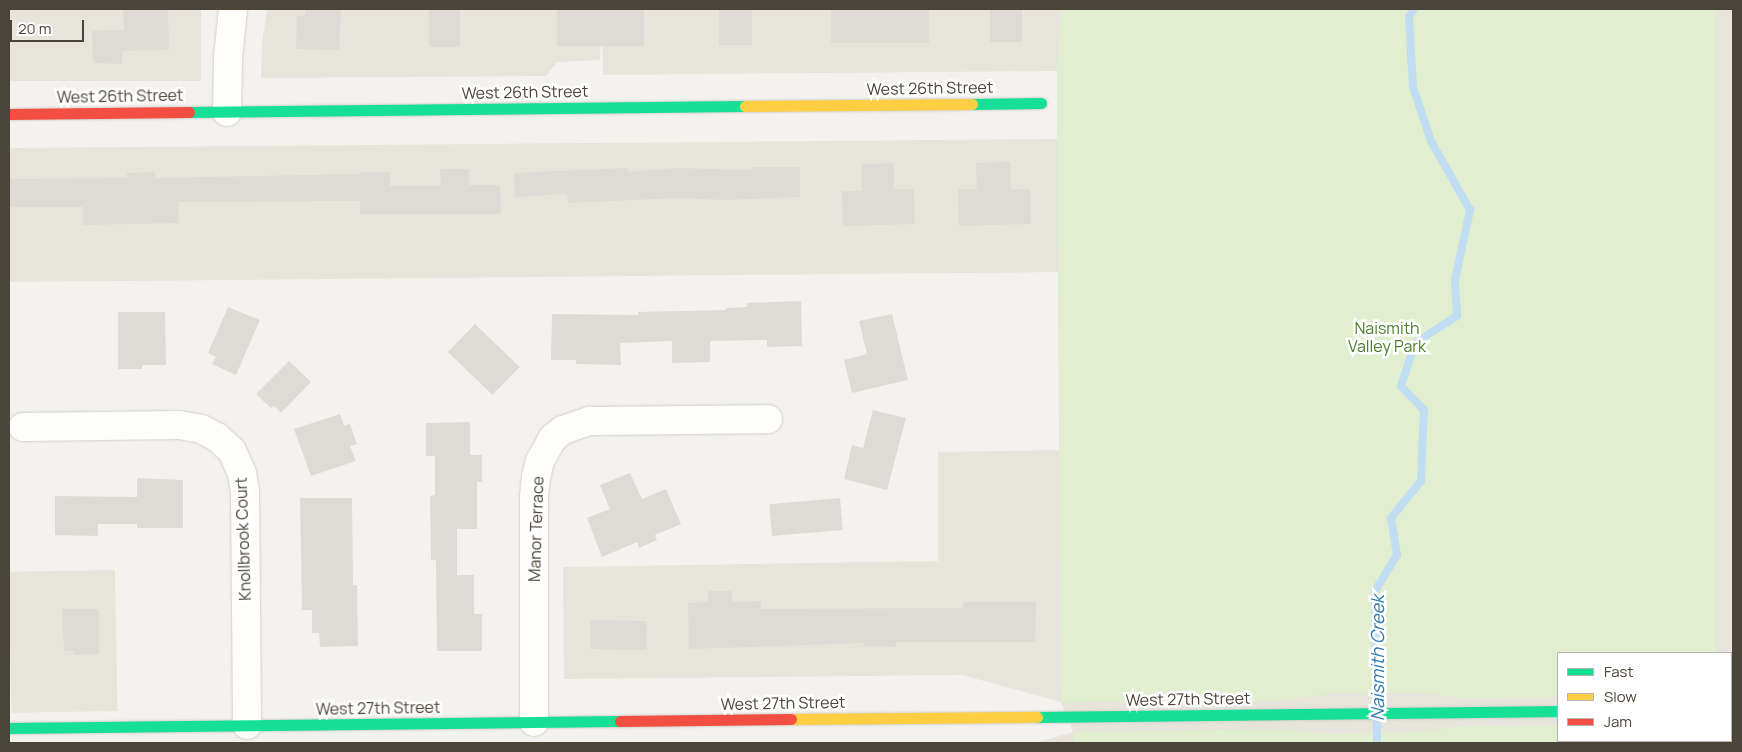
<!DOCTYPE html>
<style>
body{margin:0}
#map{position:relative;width:1742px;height:752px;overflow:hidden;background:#f4f2ee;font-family:Manrope,sans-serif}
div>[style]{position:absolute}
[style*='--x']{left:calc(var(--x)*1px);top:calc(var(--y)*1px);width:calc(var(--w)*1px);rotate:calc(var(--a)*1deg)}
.residential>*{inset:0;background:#e7e4dc;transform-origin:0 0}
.green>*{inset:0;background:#e1eecf}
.stream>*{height:8px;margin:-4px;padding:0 4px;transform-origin:4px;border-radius:4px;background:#c0ddf1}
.building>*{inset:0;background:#dedbd6;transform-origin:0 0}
.roads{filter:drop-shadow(0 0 1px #d2d0cb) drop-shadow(0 0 1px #d2d0cb)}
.street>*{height:28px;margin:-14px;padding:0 14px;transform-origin:14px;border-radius:14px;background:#fdfdfc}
.fast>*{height:11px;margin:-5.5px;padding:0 5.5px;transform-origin:5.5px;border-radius:5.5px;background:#16e098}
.slow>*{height:11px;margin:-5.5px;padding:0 5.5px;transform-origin:5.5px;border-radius:5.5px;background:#ffcf43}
.jam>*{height:11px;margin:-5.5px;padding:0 5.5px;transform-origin:5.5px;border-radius:5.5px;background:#f24e42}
span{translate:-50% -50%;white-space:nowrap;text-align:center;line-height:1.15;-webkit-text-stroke:5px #fff;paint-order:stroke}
.street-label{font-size:16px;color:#4b4439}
.park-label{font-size:16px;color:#4a7f2a}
.water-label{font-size:18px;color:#2e7ab2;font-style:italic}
.frame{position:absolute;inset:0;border:10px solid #4b4439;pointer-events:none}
.legend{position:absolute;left:1557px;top:652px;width:175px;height:90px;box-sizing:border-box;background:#fff;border:1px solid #b7b4b0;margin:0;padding:6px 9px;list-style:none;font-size:15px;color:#4b4439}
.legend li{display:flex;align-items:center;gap:10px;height:25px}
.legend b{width:25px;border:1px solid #b7b4b0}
.scale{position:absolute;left:10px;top:20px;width:74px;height:22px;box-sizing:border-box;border:2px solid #4b4439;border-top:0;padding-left:6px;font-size:15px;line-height:18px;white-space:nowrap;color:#4b4439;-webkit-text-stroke:4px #fff;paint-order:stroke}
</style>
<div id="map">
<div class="residential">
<div style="left:9px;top:9px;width:192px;height:72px"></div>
<div style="clip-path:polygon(evenodd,267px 9px,1733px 9px,1733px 743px,1035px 743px,1073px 732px,1061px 702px,962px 675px,564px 679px,563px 567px,938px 561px,938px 452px,1059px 450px,1058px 272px,9px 282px,9px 148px,1057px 139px,1057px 71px,603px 75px,602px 21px,600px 60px,557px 62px,546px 76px,261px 78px,262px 45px,267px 9px,1558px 653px,1731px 653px,1731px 741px,1558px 741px,1558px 653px)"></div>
<div style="left:115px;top:570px;width:141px;height:106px;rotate:89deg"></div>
</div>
<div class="green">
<div style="clip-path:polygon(1061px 9px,1715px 9px,1715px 653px,1558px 653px,1558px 697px,1460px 698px,1422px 693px,1330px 693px,1283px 701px,1061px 702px,1057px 71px)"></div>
<div style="clip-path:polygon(1461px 726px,1558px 726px,1558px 741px,1710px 741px,1710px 743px,1074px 743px,1074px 732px,1288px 729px,1324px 734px,1423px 732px)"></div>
</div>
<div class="stream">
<div style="--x:1377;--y:743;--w:152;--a:-90.8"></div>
<div style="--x:1375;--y:591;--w:42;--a:-58.6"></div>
<div style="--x:1397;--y:555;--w:37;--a:-99"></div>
<div style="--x:1391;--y:518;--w:48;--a:-51"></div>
<div style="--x:1421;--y:481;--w:71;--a:-87.6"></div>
<div style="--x:1424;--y:410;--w:33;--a:-134"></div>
<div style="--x:1401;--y:386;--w:45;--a:-72"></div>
<div style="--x:1415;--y:343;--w:50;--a:-32.7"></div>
<div style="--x:1457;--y:316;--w:36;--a:-93"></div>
<div style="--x:1455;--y:280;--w:72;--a:-77.9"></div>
<div style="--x:1470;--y:210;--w:79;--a:-119.5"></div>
<div style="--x:1431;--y:141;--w:57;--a:-108.4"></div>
<div style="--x:1413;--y:87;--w:70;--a:-93.3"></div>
<div style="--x:1409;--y:17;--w:9;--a:-58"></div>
</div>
<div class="building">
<div style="clip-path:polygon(123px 9px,168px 9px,169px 50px,122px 51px,122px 64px,93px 63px,92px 31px,124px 30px)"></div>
<div style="clip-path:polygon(306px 9px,341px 9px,339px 50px,296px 49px,297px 16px,305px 16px)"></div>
<div style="left:429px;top:9px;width:31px;height:38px"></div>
<div style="left:557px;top:9px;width:87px;height:37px"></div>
<div style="left:719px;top:9px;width:33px;height:36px"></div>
<div style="left:831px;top:9px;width:98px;height:34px"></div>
<div style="left:990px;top:9px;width:32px;height:33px"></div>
<div style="clip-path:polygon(1010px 162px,1011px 189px,1030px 189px,1031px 224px,959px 226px,958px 189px,977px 189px,976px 163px)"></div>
<div style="clip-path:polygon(894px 163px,894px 189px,914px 189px,915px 224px,843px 226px,842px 191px,862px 191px,861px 164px)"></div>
<div style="clip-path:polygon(752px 167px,800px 167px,800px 197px,727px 200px,677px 198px,568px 203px,567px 194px,515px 197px,514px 173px,627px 168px,628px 172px,677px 168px,752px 170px)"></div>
<div style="clip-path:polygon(440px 169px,469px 169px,469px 185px,500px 185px,501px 214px,360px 214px,360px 201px,178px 202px,179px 223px,83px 225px,83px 207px,9px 207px,9px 179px,127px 178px,127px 173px,155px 172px,155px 178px,359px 174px,359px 172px,390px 172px,390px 186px,441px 186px)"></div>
<div style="clip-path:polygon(801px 301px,802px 346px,767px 347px,767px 340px,710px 341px,710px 362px,672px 363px,672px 341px,620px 343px,621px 365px,576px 364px,576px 360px,551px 360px,552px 314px,638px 315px,638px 312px,726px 310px,726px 308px,747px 307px,747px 303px)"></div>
<div style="clip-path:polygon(228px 307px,260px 320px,236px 375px,212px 364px,216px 357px,208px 353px)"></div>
<div style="clip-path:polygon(118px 312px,165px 312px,166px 365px,142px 365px,142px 369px,118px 369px)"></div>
<div style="clip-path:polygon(892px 314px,908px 380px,852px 393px,844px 360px,867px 354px,859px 321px)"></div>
<div style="left:475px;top:324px;width:62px;height:39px;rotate:44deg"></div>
<div style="clip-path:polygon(289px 361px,311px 382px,281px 413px,274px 406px,271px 408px,256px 394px)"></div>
<div style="clip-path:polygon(873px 410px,906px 418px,887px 490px,844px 479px,852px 445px,863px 448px)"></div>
<div style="clip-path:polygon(340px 414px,344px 426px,350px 424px,357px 444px,350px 446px,356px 461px,311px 476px,294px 429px)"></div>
<div style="clip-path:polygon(470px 422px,470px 455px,482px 455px,482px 482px,477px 482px,477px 529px,457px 529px,457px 575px,474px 575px,474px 614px,482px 614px,482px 651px,437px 651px,436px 560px,431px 560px,430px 496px,435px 495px,435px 456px,426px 456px,426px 423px)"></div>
<div style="clip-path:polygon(630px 473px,642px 499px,666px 489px,681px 524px,655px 535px,657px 540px,639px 548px,637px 542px,602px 557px,587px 518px,610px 509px,600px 485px)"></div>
<div style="clip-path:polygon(137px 478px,183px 480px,183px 528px,137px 528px,137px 524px,98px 524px,98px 536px,55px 535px,55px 496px,137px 497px)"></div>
<div style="clip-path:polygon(300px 498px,352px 498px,353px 585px,357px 585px,358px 646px,320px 647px,319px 633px,312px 633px,312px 610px,302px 610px)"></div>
<div style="left:840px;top:498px;width:32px;height:71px;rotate:85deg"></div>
<div style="clip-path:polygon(708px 591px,732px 591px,732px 602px,761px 601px,761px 609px,963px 608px,963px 602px,1036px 602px,1035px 642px,896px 642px,896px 647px,864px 646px,864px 643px,689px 649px,688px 603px,708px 602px)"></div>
<div style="clip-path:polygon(62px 609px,99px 609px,99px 654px,74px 655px,74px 651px,64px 651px)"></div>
<div style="left:591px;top:620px;width:56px;height:29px;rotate:1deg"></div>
</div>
<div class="roads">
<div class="street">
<div style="--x:227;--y:112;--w:54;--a:-88.9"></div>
<div style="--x:228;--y:58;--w:49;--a:-84.2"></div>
<div style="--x:23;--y:427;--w:156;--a:-0.7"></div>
<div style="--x:179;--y:425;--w:22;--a:10"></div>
<div style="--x:201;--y:429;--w:18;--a:27"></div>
<div style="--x:217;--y:437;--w:21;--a:43"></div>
<div style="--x:232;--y:451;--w:24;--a:66"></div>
<div style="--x:242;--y:473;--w:18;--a:81"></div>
<div style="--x:245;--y:491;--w:234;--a:89.5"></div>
<div style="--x:534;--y:722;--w:226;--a:-90"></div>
<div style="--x:534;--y:496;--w:19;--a:-84"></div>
<div style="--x:536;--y:477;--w:16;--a:-76"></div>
<div style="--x:540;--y:461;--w:26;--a:-61"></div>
<div style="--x:553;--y:438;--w:13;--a:-39"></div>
<div style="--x:563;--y:430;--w:28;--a:-19"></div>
<div style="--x:589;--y:421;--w:179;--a:-0.6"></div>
</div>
<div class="fast">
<div style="--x:972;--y:104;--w:69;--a:-0.8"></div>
<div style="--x:189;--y:112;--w:556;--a:-0.62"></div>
<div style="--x:1731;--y:709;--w:2;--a:0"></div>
<div style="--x:1037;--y:717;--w:521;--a:-0.66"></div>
<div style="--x:9;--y:728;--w:611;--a:-0.66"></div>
</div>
<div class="slow">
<div style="--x:745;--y:106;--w:227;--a:-0.5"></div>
<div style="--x:791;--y:719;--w:246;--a:-0.5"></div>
</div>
<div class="jam">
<div style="--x:9;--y:114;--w:180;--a:-0.6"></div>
<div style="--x:620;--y:721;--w:171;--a:-0.7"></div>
</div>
</div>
<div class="street-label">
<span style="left:930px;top:88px;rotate:-1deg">West 26th Street</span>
<span style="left:525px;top:92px;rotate:-1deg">West 26th Street</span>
<span style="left:120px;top:96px;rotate:-1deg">West 26th Street</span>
<span style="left:536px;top:529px;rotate:-88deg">Manor Terrace</span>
<span style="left:243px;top:539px;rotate:-92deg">Knollbrook Court</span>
<span style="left:1188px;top:699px;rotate:-1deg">West 27th Street</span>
<span style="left:783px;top:703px;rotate:-1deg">West 27th Street</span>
<span style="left:378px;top:708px;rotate:-1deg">West 27th Street</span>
</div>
<div class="park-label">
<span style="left:1387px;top:337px">Naismith<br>Valley Park</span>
</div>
<div class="water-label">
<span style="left:1377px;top:658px;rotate:-90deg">Naismith Creek</span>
</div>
<div class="frame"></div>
<ul class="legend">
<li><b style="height:6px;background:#16e098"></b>Fast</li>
<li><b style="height:6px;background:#ffcf43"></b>Slow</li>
<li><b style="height:6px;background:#f24e42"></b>Jam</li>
</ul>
<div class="scale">20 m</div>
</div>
